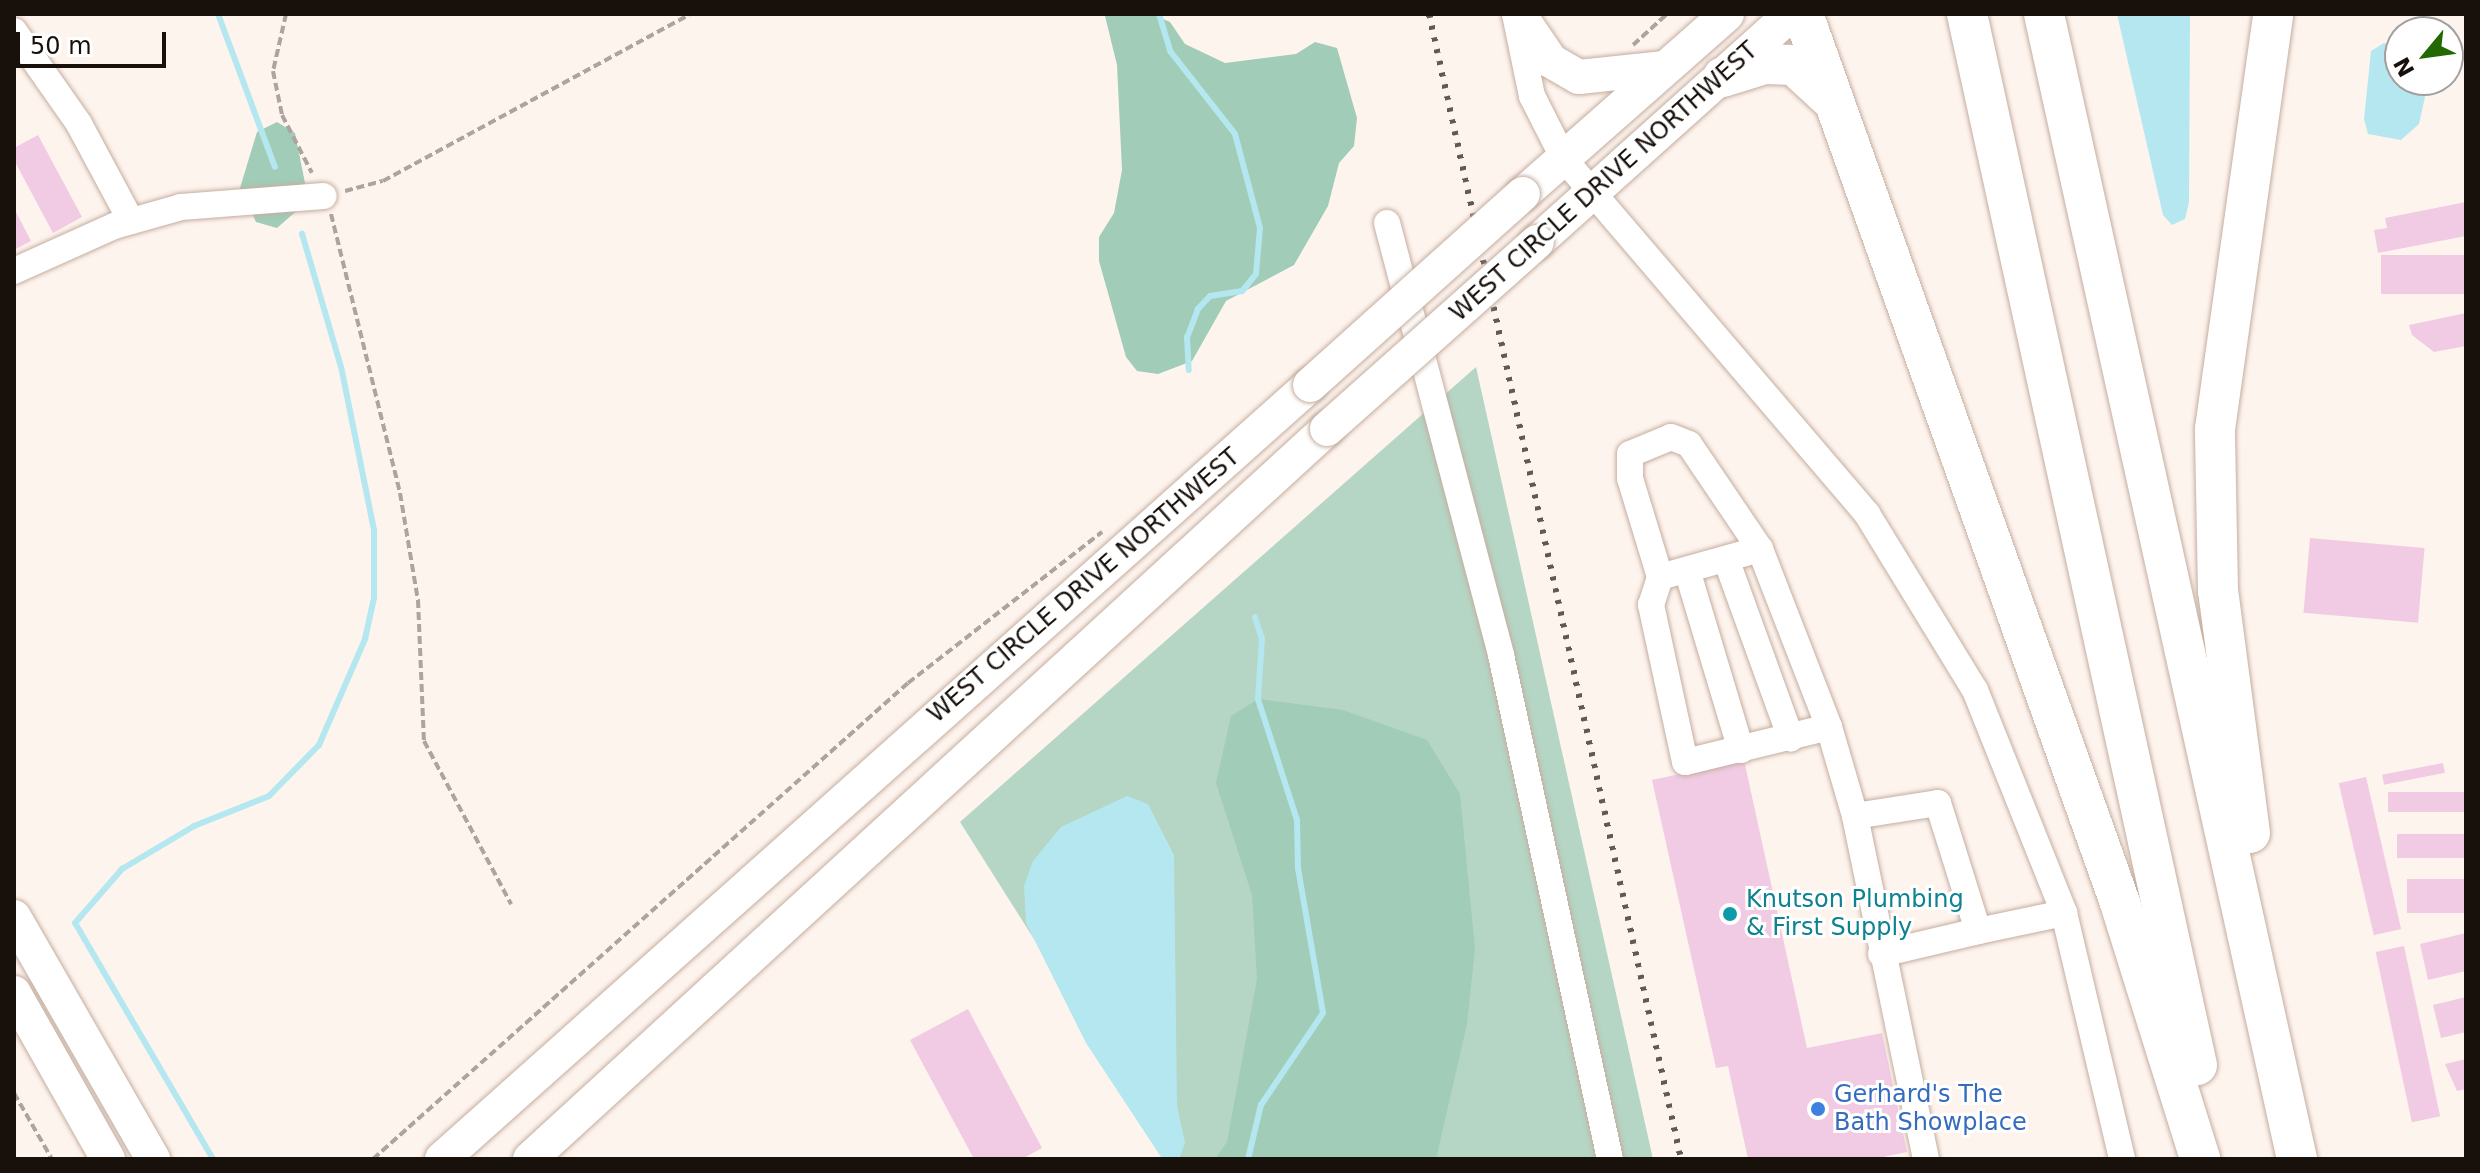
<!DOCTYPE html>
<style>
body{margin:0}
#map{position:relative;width:2480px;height:1173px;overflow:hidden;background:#fef4ee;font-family:"DejaVu Sans",sans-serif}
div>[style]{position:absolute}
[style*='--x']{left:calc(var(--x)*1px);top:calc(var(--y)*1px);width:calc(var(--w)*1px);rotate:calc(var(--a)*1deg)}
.green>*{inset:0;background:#b5d5c5}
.forest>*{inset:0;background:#a1ccb8}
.water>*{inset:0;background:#b4e7f0}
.stream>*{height:6px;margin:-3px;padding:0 3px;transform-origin:3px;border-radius:3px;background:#b4e7f0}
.building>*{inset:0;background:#f1cbe3;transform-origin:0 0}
.path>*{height:4px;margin-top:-2px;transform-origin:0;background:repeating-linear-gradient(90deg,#aea49f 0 8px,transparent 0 12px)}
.roads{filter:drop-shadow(0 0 2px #c4ae9f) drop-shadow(0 0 2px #c4ae9f)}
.minor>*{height:26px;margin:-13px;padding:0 13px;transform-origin:13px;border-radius:13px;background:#fff}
.major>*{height:34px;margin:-17px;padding:0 17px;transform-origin:17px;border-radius:17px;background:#fff}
.highway>*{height:40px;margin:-20px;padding:0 20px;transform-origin:20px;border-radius:20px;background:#fff}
.rail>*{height:6px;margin-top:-3px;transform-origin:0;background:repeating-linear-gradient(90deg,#625954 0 4px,transparent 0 12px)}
.bridges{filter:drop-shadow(0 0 2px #c4ae9f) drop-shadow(0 0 2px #c4ae9f)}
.major-bridge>*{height:34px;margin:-17px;padding:0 17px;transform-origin:17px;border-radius:17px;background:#fff}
.dots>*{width:22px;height:22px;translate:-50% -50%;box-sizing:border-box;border:4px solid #fff;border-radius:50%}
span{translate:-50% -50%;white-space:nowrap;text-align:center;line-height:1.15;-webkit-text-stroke:6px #fff;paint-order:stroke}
.street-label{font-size:24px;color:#18100b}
.culture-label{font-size:24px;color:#0d838f}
.left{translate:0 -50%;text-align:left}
.shop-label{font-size:24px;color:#366cbe}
.frame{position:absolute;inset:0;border:16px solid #18100b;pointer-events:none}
.north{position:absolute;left:2384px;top:16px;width:80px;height:80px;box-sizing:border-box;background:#fff;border:2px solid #a39f9d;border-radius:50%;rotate:241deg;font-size:22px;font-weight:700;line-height:32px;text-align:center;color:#18100b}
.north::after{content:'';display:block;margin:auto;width:28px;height:36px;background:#226901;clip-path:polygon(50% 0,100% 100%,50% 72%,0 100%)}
.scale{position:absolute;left:16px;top:32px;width:150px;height:36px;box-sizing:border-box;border:4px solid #18100b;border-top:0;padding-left:10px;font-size:24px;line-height:28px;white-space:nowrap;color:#18100b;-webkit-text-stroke:6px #fff;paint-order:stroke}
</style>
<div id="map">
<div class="green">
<div style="clip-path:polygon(1476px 367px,1653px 1159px,1173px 1159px,960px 822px)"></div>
</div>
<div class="forest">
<div style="clip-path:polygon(1152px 14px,1170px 22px,1185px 44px,1225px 63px,1296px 54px,1315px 42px,1337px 48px,1357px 118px,1354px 146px,1339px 163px,1328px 206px,1294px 265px,1226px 301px,1192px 361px,1158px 374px,1137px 371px,1126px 357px,1099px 261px,1099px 237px,1114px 213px,1122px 170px,1117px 65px,1105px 16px)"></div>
<div style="clip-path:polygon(277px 122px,295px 133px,305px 183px,301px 207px,277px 228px,256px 222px,240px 188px,257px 132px)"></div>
<div style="clip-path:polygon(1258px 699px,1343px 710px,1427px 740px,1460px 794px,1475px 949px,1467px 1024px,1436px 1159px,1215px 1159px,1227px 1142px,1257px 979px,1252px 895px,1216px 783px,1231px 716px)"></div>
</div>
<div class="water">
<div style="clip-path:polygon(2117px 14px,2190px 14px,2189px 202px,2185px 219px,2172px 225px,2163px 215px)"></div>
<div style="clip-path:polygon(2384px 43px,2400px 50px,2400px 80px,2420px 80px,2425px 97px,2419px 124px,2401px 140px,2368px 134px,2364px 119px,2371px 51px)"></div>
<div style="clip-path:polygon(1127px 796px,1148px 804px,1174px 855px,1177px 1105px,1185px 1143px,1179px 1159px,1161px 1157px,1086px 1043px,1026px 923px,1024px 886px,1033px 861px,1061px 827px)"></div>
</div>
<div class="stream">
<div style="--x:218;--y:14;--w:163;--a:69.6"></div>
<div style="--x:1159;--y:14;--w:39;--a:73"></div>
<div style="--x:1170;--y:51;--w:105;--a:51.9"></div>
<div style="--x:1235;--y:134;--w:97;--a:75.1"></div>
<div style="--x:1260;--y:228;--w:46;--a:95"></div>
<div style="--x:1256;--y:274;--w:22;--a:129"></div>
<div style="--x:1242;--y:291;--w:32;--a:171"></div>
<div style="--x:1210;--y:296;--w:18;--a:133"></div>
<div style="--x:1198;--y:309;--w:30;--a:111"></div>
<div style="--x:1187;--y:337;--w:33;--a:87"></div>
<div style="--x:213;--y:1159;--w:273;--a:-120.3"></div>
<div style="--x:75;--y:923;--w:72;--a:-49"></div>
<div style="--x:122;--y:869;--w:84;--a:-30.8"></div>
<div style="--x:194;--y:826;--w:81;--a:-21.8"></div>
<div style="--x:269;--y:796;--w:71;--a:-45.6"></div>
<div style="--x:319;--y:745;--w:116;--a:-66.5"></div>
<div style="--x:365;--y:639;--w:42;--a:-77.6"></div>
<div style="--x:374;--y:598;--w:68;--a:-90"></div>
<div style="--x:374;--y:530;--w:166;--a:-101.4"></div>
<div style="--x:341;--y:367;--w:139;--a:-106.3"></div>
<div style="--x:1248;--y:1159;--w:56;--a:-76.5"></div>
<div style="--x:1261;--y:1105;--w:111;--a:-56"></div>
<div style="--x:1323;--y:1013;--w:147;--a:-99.8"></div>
<div style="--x:1298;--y:868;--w:48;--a:-91.2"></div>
<div style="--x:1297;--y:820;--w:127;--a:-107.9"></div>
<div style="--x:1258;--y:699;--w:60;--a:-86.2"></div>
<div style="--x:1262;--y:639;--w:23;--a:-108"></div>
</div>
<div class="building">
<div style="clip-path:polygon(38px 135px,82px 217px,53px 233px,14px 160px,14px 148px)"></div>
<div style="clip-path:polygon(2466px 202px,2466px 236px,2378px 253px,2374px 230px,2387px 228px,2385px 218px)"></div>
<div style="clip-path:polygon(14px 208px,31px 241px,14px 250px)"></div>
<div style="left:2466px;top:255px;width:39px;height:85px;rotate:90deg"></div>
<div style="clip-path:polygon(2466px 313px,2466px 346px,2434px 352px,2412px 335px,2409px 325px)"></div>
<div style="left:2310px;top:538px;width:115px;height:75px;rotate:5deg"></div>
<div style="clip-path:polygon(1744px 760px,1807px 1048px,1882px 1033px,1907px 1152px,1874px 1159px,1748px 1159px,1728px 1066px,1716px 1068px,1652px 780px)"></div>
<div style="left:2443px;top:763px;width:10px;height:62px;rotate:79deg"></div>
<div style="left:2366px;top:777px;width:156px;height:28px;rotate:77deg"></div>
<div style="left:2466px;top:792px;width:20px;height:78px;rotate:90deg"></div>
<div style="left:2466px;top:834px;width:24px;height:69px;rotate:90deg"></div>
<div style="left:2466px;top:879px;width:34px;height:59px;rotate:90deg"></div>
<div style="clip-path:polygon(2466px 933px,2466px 971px,2428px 980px,2420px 944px)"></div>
<div style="left:2404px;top:946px;width:174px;height:29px;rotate:78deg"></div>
<div style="clip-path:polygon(2466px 997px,2466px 1032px,2441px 1038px,2433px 1005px)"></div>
<div style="clip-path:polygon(968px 1009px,1042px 1148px,1022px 1159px,974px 1159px,910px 1040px)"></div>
<div style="clip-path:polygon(2466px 1059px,2466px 1089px,2457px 1091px,2445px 1064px)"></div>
</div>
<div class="path">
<div style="--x:286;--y:14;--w:58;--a:102.8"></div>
<div style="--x:273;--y:71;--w:45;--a:78.4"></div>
<div style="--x:282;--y:115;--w:65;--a:62.7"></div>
<div style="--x:1633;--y:45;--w:46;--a:-42.4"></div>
<div style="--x:345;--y:191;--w:39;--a:-15"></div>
<div style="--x:383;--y:181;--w:350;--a:-28.5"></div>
<div style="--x:331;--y:214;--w:287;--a:76.1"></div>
<div style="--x:400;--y:493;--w:109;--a:80.5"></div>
<div style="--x:418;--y:600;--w:141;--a:87.6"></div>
<div style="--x:424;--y:741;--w:185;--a:61.9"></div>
<div style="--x:14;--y:1093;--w:76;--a:60.1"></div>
<div style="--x:373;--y:1159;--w:716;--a:-41.66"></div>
<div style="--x:908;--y:683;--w:246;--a:-37.9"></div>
</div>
<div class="roads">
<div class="minor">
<div style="--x:1515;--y:14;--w:84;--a:78.3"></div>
<div style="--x:1532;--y:96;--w:71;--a:63.1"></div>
<div style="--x:1564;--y:159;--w:467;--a:49.5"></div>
<div style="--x:1867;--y:514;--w:206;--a:58.5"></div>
<div style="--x:1975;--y:690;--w:240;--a:68.2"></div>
<div style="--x:2064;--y:913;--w:253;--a:76.7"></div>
<div style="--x:14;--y:31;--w:113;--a:55"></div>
<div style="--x:79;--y:124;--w:110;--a:61.8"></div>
<div style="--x:1387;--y:223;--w:447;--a:75.2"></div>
<div style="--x:1501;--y:655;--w:516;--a:77.8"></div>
<div style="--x:14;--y:271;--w:110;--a:-24.2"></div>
<div style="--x:114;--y:226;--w:70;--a:-15.8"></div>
<div style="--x:181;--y:207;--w:143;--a:-4.4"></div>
<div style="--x:1726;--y:559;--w:191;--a:70.1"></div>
<div style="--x:1687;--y:570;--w:188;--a:73.3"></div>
<div style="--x:1660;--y:577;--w:103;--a:-106.9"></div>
<div style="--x:1630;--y:478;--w:24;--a:-90"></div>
<div style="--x:1630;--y:454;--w:44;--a:-22.5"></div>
<div style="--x:1671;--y:437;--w:19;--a:21"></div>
<div style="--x:1689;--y:444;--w:127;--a:55.9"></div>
<div style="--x:1829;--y:727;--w:148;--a:166.3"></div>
<div style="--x:1685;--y:762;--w:161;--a:-102.2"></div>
<div style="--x:1651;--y:605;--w:29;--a:-72"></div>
<div style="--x:1660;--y:577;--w:104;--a:-15.6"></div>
<div style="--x:1760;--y:549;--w:191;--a:68.8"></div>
<div style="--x:1829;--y:727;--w:93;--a:73.7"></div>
<div style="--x:1881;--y:954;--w:100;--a:-13.3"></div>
<div style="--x:1926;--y:1159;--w:350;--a:-101.7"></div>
<div style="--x:1855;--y:816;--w:84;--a:-8.9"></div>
<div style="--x:1938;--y:803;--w:134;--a:72.6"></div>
<div style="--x:1978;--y:931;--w:88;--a:-11.8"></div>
</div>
<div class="major">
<div style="--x:1519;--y:14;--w:57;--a:55.8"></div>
<div style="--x:1551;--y:61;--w:32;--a:30"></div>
<div style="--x:1579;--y:77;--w:84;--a:-6.1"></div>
<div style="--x:1523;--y:194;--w:272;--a:-41.4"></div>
<div style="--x:1537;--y:242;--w:341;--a:-41.9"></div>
<div style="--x:14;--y:917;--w:279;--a:60.1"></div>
<div style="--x:14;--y:993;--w:191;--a:60.5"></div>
<div style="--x:442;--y:1159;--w:1163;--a:-41.72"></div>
<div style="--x:530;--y:1159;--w:1081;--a:-42.49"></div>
</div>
<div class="highway">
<div style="--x:1803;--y:14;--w:944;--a:70.37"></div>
<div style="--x:2120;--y:903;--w:268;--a:72.6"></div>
<div style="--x:1967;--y:14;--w:1076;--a:77.66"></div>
<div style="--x:2044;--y:14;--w:1173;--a:77.54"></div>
<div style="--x:1723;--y:77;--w:44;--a:-17.2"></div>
<div style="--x:1765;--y:64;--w:29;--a:2"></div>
<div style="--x:1794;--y:65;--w:54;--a:42.8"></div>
<div style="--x:2250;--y:833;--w:244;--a:-97.5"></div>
<div style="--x:2218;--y:591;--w:162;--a:-91.1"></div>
<div style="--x:2215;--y:429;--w:419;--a:-82"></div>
</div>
</div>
<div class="rail">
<div style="--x:1429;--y:14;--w:1172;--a:77.59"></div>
</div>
<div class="bridges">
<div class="major-bridge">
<div style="--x:1310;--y:385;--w:286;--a:-41.9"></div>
<div style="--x:1327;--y:429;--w:281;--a:-41.7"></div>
</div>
</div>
<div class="dots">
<div style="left:1730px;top:914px;background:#0f9aa8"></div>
<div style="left:1818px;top:1109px;background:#3f7fe0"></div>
</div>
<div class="street-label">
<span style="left:1604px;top:182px;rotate:-42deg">WEST CIRCLE DRIVE NORTHWEST</span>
<span style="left:1084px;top:586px;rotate:-41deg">WEST CIRCLE DRIVE NORTHWEST</span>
</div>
<div class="culture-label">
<span class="left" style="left:1746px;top:914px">Knutson Plumbing<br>&amp; First Supply</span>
</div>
<div class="shop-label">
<span class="left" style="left:1834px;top:1109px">Gerhard's The<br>Bath Showplace</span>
</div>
<div class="frame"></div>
<div class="north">N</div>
<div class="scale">50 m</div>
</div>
